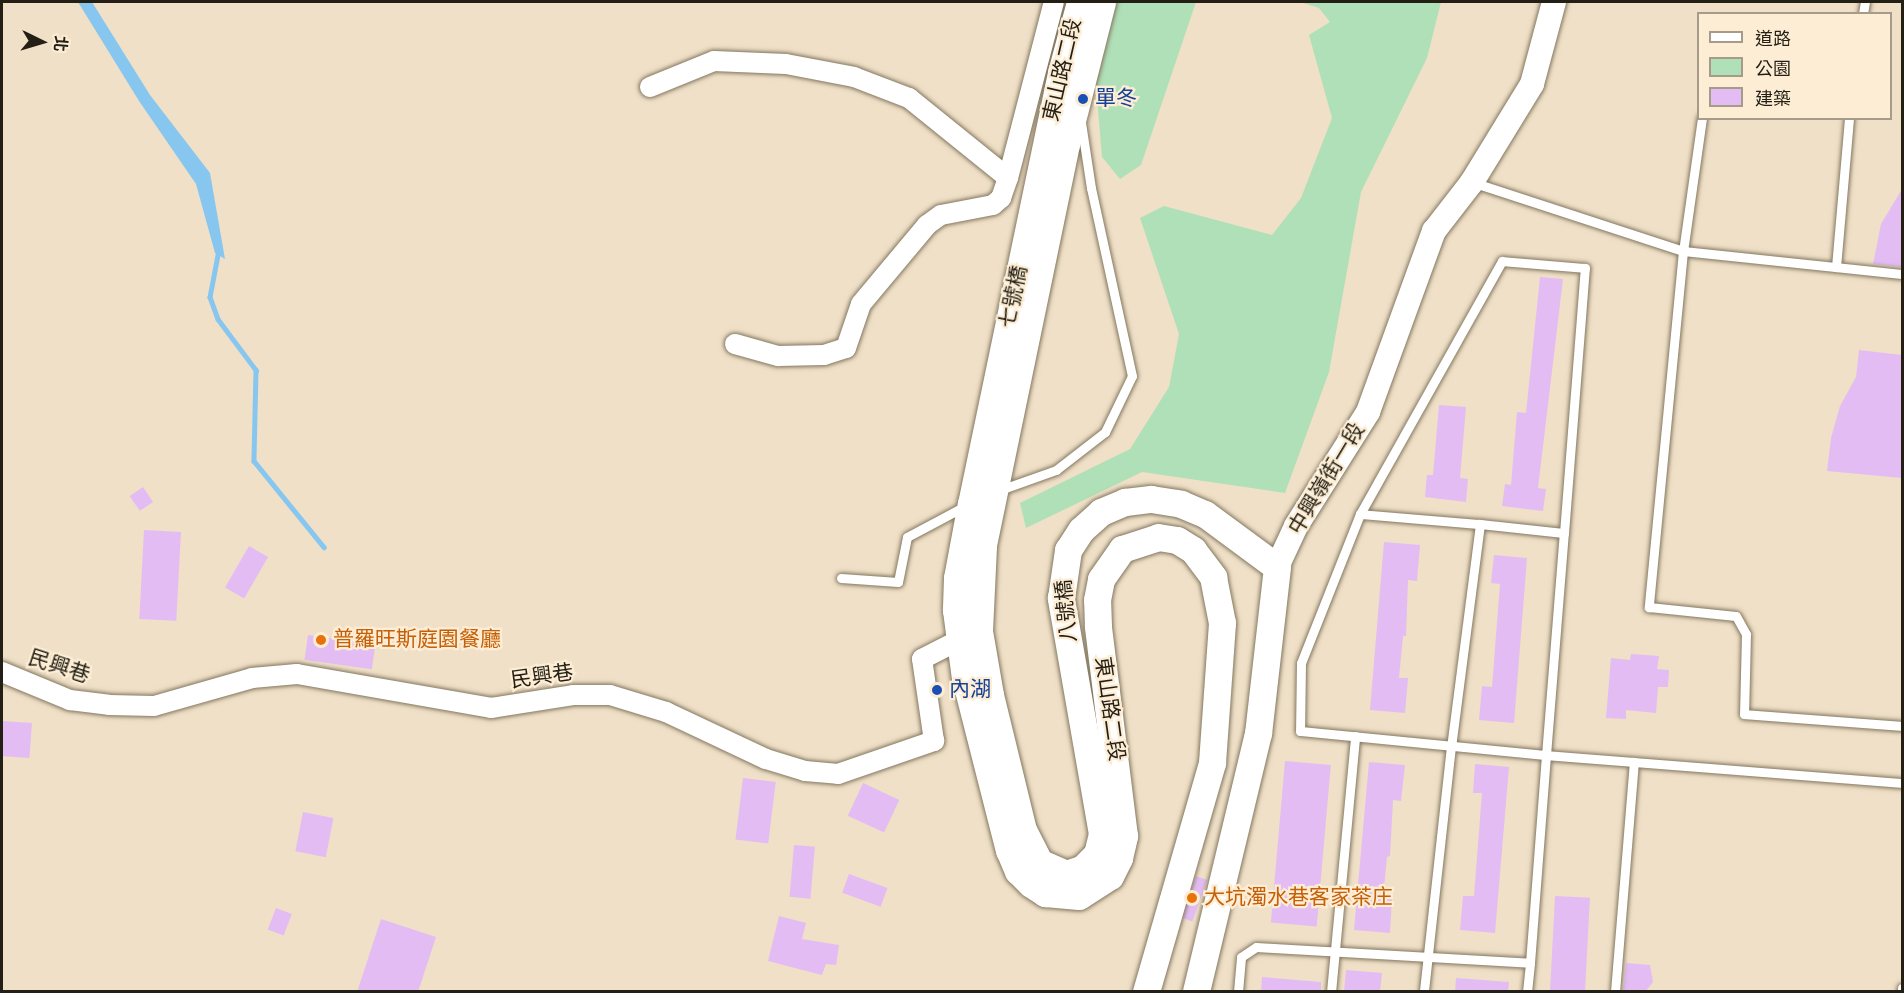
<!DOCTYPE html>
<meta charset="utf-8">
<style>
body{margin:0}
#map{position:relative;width:1904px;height:993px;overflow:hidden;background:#efe0c7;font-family:"Varela Round","Noto Sans TC",sans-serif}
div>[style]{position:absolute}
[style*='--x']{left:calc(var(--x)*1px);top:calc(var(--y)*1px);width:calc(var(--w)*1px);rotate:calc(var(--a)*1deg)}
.green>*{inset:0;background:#b0e0b8}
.water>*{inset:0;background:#87c7ef}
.stream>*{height:4.5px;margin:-2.25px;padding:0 2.25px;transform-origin:2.25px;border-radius:2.25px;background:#87c7ef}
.building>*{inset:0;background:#e3bcf4;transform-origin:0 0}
.roads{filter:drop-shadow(0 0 2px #847760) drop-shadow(0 0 2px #847760)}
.service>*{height:9px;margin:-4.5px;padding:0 4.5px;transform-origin:4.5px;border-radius:4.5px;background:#fff}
.minor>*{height:20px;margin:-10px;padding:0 10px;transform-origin:10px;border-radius:10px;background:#fff}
.tertiary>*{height:24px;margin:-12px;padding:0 12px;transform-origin:12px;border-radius:12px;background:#fff}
.secondary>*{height:27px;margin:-13.5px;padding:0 13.5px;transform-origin:13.5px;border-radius:13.5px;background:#fff}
.dots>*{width:16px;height:16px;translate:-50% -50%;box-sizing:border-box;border:3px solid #fcedd4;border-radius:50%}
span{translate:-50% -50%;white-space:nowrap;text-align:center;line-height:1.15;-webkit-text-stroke:4.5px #fcedd4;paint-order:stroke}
.street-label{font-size:21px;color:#241f15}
.transit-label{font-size:21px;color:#164399}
.left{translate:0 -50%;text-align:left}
.food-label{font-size:21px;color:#c56008}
.frame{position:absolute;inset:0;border:3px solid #241f15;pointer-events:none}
.legend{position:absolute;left:1697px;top:12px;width:195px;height:108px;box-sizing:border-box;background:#fcedd4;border:2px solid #a69b88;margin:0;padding:8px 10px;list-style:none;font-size:18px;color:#241f15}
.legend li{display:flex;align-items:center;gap:12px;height:30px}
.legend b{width:30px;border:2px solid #a69b88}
.north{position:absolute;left:12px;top:12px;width:60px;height:60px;-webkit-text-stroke:4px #fcedd4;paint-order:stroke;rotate:95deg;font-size:16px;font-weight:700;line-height:24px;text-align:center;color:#241f15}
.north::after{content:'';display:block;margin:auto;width:21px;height:27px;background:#241f15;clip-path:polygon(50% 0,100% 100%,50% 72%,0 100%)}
</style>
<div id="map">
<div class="green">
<div style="clip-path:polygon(1114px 2px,1196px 2px,1141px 165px,1120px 179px,1102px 157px,1094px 62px)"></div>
<div style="clip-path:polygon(1300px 2px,1441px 2px,1427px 58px,1361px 192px,1329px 372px,1285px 493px,1142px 472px,1026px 528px,1020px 503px,1130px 449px,1169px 387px,1179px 334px,1140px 218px,1164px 206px,1272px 235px,1301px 198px,1332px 118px,1309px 35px,1330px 22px,1319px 8px)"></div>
</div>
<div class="water">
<div style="clip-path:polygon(78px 2px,92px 2px,150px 95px,210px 173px,225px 259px,215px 253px,196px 184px,139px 101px)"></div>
</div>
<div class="stream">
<div style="--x:219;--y:250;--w:48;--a:100.8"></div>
<div style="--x:210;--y:297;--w:23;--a:70"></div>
<div style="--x:218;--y:319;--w:64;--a:53.3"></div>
<div style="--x:256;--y:370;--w:91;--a:91.3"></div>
<div style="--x:254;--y:461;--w:111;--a:50.9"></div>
</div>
<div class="building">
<div style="clip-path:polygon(1902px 189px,1902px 267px,1873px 264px,1881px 224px)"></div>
<div style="clip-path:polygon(1540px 277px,1563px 279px,1538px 488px,1546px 489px,1543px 511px,1502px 506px,1505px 484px,1511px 485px,1517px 412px,1526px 413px)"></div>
<div style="clip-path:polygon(1859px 350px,1902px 355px,1902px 478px,1827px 471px,1831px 438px,1840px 406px,1856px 377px)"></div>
<div style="clip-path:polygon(1439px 405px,1466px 407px,1460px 478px,1468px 479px,1466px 502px,1425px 497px,1427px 475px,1433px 475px)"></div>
<div style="left:143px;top:487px;width:18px;height:16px;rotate:56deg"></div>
<div style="left:144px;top:530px;width:37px;height:89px;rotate:3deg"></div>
<div style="clip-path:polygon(1384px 542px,1420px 545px,1417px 581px,1408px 580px,1406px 636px,1403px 636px,1399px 678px,1408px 678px,1405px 713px,1370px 710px)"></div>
<div style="left:249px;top:546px;width:22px;height:48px;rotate:30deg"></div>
<div style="clip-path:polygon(1494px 555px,1527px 558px,1514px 723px,1479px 720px,1482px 686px,1492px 687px,1500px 584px,1491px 583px)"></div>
<div style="left:308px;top:635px;width:68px;height:25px;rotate:8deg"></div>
<div style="clip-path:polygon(1631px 654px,1659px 656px,1657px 669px,1669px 670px,1668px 687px,1658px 687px,1656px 713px,1626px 710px,1626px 719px,1606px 718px,1611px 658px,1630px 660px)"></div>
<div style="left:2px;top:721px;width:30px;height:35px;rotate:4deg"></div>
<div style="left:1285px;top:761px;width:46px;height:162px;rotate:5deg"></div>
<div style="clip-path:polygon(1369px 762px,1405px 765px,1401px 801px,1393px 800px,1390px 856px,1387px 857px,1383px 898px,1392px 898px,1390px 933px,1354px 930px)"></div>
<div style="clip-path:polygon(1475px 764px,1509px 767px,1495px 933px,1460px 930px,1463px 896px,1474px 896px,1482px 793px,1473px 793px)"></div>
<div style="left:743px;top:778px;width:33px;height:62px;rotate:7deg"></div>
<div style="left:863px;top:783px;width:40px;height:36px;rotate:25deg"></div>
<div style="left:303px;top:812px;width:31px;height:40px;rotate:11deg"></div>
<div style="left:794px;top:845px;width:21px;height:52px;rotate:5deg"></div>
<div style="left:849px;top:874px;width:41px;height:20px;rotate:20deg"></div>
<div style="left:1196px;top:876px;width:12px;height:44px;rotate:20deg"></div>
<div style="left:1555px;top:896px;width:35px;height:96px;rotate:3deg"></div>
<div style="left:276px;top:908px;width:17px;height:23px;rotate:21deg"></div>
<div style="clip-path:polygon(779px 916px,806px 923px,802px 939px,839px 945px,836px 965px,826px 964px,822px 975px,768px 961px)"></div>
<div style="clip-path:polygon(381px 919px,436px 937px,418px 992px,357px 992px)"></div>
<div style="clip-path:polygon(1626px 963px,1650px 965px,1653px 982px,1645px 992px,1623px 992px)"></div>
<div style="clip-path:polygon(1346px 970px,1382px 973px,1380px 992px,1344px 992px)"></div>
<div style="clip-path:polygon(1262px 977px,1321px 982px,1321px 992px,1261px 992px)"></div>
<div style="clip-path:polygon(1456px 978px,1509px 982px,1508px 992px,1455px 992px)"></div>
</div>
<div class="roads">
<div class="service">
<div style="--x:1863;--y:14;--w:12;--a:-81"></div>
<div style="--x:1702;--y:118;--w:134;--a:98.1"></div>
<div style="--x:1683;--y:251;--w:358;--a:95.5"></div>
<div style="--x:1649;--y:607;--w:87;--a:5.9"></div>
<div style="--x:1736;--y:616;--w:21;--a:61"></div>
<div style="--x:1746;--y:634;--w:80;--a:91.4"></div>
<div style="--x:1744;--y:714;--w:158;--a:4.3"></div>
<div style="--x:1472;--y:182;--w:222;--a:18.1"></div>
<div style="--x:1683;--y:251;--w:220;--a:6"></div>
<div style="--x:1836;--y:267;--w:150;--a:-85"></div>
<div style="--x:997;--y:491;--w:63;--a:-19.6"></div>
<div style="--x:1056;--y:470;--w:62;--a:-37.8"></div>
<div style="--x:1105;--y:432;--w:62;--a:-64.3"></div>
<div style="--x:1132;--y:376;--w:192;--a:-102.3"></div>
<div style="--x:1091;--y:188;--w:66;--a:-98.7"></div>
<div style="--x:1360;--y:514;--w:120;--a:4.8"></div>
<div style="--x:1480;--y:524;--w:224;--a:97.4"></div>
<div style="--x:1451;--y:746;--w:247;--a:96.3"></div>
<div style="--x:1480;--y:524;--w:84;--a:6.1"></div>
<div style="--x:841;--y:578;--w:57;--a:4"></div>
<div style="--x:898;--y:582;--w:46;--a:-78.7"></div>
<div style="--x:907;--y:537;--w:66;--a:-28.1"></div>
<div style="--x:1238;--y:992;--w:35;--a:-85"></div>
<div style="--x:1241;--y:957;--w:18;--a:-34"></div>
<div style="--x:1256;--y:947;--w:274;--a:3.3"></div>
<div style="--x:1331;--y:992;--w:257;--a:-84.6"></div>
<div style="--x:1527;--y:992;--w:29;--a:-84"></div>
<div style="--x:1530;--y:963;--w:209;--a:-85.6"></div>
<div style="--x:1546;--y:755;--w:223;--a:-85.4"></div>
<div style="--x:1564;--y:533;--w:266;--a:-85.5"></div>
<div style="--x:1585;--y:268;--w:83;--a:-175.2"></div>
<div style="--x:1502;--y:261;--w:290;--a:119.3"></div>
<div style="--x:1360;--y:514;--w:160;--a:111.6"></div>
<div style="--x:1301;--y:663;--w:68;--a:90.8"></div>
<div style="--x:1300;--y:731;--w:247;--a:5.6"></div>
<div style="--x:1546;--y:755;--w:357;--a:4.5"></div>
<div style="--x:1615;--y:992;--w:231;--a:-85.3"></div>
<div style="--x:1902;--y:992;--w:4;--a:-90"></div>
</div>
<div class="minor">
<div style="--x:650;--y:87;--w:69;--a:-22.1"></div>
<div style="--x:714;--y:61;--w:72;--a:2.4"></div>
<div style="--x:786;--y:64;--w:69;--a:10.8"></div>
<div style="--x:854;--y:77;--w:59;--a:20.9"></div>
<div style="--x:909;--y:98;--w:127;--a:38.9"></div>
<div style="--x:1008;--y:178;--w:182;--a:-75.4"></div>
<div style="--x:735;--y:344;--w:45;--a:15.6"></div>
<div style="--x:778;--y:356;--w:46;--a:-1.2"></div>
<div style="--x:824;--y:355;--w:23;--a:-18"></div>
<div style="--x:846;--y:348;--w:46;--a:-71.2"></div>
<div style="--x:861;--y:304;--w:103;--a:-50.1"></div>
<div style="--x:927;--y:225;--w:17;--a:-36"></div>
<div style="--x:941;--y:215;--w:53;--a:-10.9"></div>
<div style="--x:993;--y:205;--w:11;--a:-41"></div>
<div style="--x:1001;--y:198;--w:21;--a:-71"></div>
<div style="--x:2;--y:672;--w:74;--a:22.4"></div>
<div style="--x:70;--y:700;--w:39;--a:7"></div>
<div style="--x:109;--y:705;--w:45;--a:1.3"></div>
<div style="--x:154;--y:706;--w:102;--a:-15.9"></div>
<div style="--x:252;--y:678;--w:45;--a:-5.1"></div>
<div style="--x:297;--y:674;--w:197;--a:9.9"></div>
<div style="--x:491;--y:708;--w:83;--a:-9"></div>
<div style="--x:573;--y:695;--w:37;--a:0"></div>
<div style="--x:610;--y:695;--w:59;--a:16.9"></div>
<div style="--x:666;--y:712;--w:110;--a:25.2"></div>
<div style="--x:766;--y:759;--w:41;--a:17.1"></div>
<div style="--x:805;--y:771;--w:33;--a:5"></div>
<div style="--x:838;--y:774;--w:102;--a:-19"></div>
<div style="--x:934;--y:741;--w:83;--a:-98.3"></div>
<div style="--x:922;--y:659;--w:55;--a:-27"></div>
</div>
<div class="tertiary">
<div style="--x:1277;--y:567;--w:45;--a:-65.1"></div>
<div style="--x:1296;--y:526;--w:135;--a:-57.7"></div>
<div style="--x:1368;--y:412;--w:193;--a:-70"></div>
<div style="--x:1434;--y:231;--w:62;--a:-52.2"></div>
<div style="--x:1472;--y:182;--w:115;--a:-58.5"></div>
<div style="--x:1532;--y:84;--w:85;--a:-75"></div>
</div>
<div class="secondary">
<div style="--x:1080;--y:2;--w:73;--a:105"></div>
<div style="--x:1061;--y:73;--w:439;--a:101.8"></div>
<div style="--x:971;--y:503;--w:76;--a:100.6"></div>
<div style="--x:957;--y:578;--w:32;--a:92"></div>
<div style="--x:956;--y:610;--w:69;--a:82.5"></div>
<div style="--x:965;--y:678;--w:178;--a:75.7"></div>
<div style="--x:1009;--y:850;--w:23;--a:67"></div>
<div style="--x:1018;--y:871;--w:18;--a:45"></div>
<div style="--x:1031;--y:884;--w:17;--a:33"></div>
<div style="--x:1045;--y:893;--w:34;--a:5"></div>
<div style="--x:1079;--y:896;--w:37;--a:-33"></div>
<div style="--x:1110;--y:876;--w:20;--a:-63"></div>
<div style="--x:1119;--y:858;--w:23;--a:-77"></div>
<div style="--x:1124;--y:836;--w:212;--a:-97.1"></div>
<div style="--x:1098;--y:626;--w:26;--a:-92"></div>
<div style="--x:1097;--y:600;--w:21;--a:-79"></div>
<div style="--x:1101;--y:579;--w:37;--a:-55"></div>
<div style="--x:1122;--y:549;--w:38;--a:-18"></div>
<div style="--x:1158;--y:537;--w:19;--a:9"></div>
<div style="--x:1177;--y:540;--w:19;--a:32"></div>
<div style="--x:1193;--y:550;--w:34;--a:53"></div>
<div style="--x:1213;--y:577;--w:47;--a:78.9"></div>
<div style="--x:1222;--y:623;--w:140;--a:94.1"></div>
<div style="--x:1212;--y:763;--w:238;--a:106.1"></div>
<div style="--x:1102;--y:2;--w:146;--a:104.2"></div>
<div style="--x:1066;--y:144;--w:410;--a:101.7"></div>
<div style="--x:983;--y:546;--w:85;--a:92.7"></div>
<div style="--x:979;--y:631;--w:65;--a:80.2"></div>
<div style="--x:990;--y:695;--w:139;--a:76.3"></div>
<div style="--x:1023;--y:830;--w:36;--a:63"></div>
<div style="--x:1039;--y:862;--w:30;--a:24"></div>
<div style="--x:1066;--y:874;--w:18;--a:-19"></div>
<div style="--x:1083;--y:868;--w:20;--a:-45"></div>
<div style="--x:1097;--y:854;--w:21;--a:-76"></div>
<div style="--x:1102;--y:834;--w:240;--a:-99.9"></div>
<div style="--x:1061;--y:598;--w:49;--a:-81.7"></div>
<div style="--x:1068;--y:550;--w:24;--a:-57"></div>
<div style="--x:1081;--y:530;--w:27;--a:-42"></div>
<div style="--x:1101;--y:512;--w:26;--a:-23"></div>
<div style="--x:1125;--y:502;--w:26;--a:-7"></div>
<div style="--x:1151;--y:499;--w:30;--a:9"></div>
<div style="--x:1181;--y:504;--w:26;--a:23"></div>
<div style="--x:1205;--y:514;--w:89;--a:36.4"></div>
<div style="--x:1277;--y:567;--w:167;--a:96.5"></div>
<div style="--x:1258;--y:733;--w:266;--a:103.5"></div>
</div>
</div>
<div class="dots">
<div style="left:1083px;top:99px;background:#1a4fb4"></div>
<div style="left:321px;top:640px;background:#e8710a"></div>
<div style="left:937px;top:690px;background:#1a4fb4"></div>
<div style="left:1192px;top:898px;background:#e8710a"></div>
</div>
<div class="street-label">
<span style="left:1063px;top:70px;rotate:-77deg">東山路二段</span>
<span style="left:1014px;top:297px;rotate:-78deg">七號橋</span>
<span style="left:1327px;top:479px;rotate:-59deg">中興嶺街一段</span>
<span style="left:1067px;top:611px;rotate:-95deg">八號橋</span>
<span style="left:59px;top:667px;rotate:18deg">民興巷</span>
<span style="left:542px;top:677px;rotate:-8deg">民興巷</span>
<span style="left:1109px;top:709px;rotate:82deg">東山路二段</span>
</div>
<div class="transit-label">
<span class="left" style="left:1095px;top:99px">單冬</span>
<span class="left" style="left:949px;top:690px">內湖</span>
</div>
<div class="food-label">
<span class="left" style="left:333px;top:640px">普羅旺斯庭園餐廳</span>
<span class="left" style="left:1204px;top:898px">大坑濁水巷客家茶庄</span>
</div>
<div class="frame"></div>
<ul class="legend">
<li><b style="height:8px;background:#fff"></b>道路</li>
<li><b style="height:16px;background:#b0e0b8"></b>公園</li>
<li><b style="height:16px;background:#e3bcf4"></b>建築</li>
</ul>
<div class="north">北</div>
</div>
